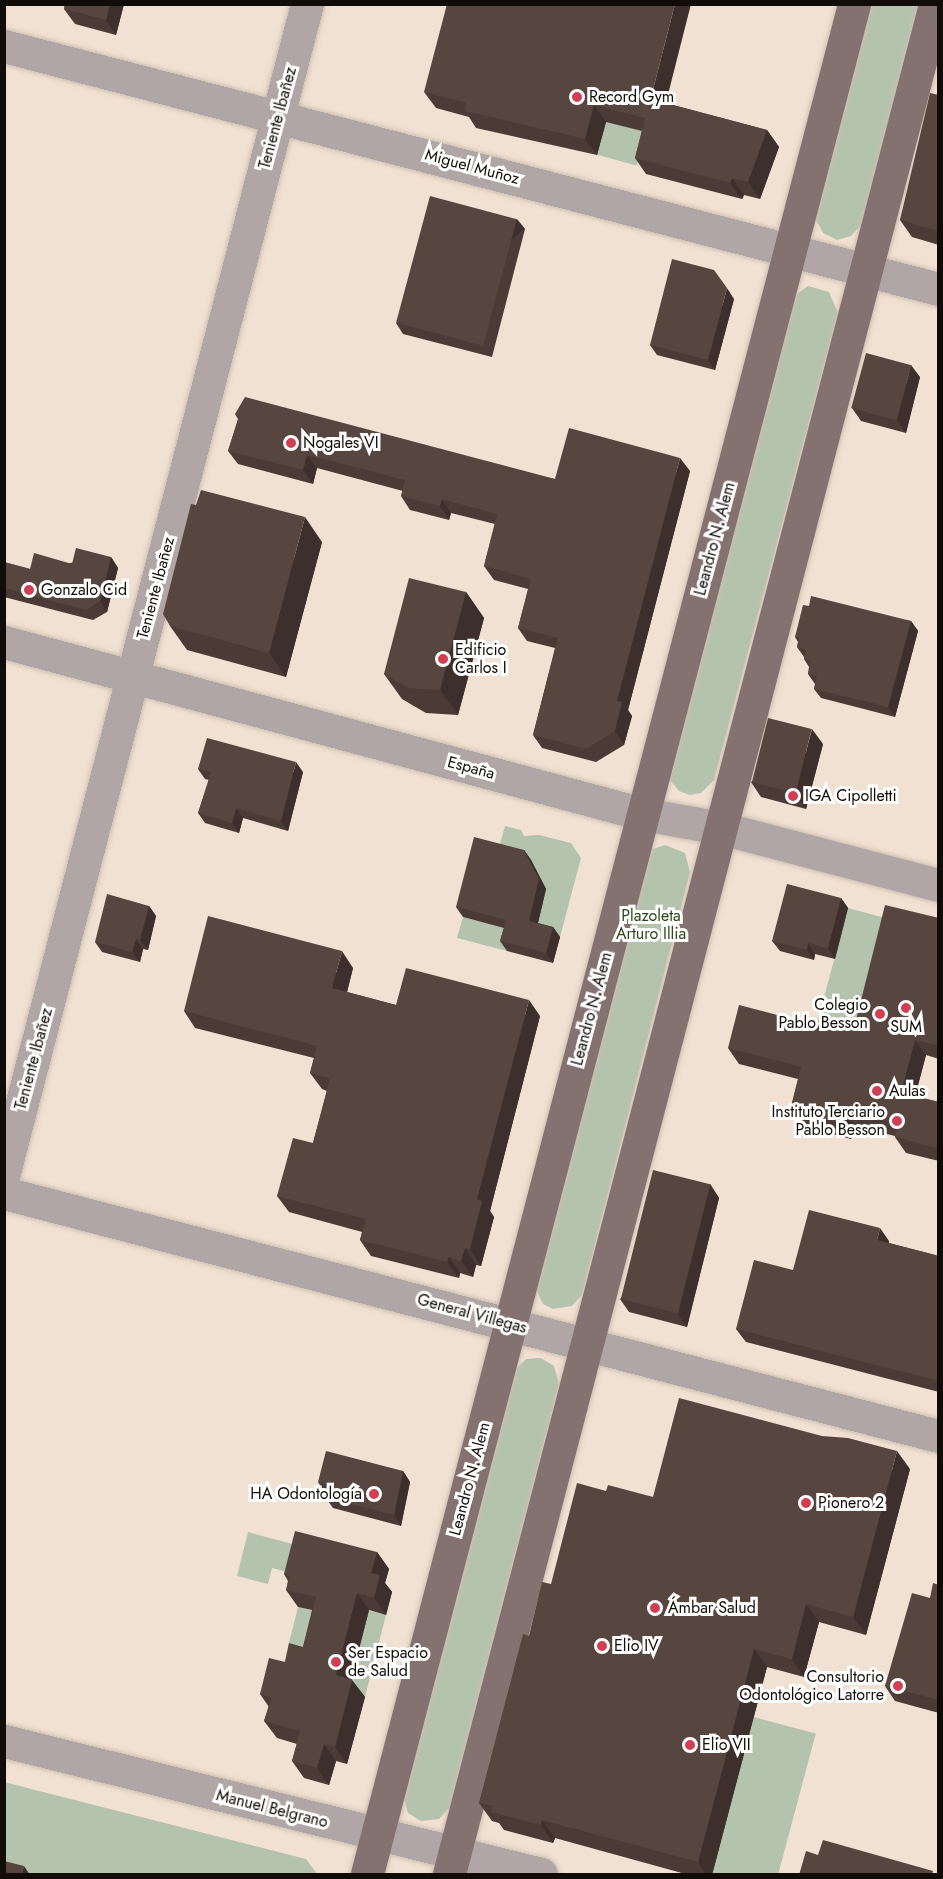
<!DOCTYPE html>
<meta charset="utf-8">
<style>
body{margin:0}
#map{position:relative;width:943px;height:1879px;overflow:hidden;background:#f1e1d2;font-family:Jost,sans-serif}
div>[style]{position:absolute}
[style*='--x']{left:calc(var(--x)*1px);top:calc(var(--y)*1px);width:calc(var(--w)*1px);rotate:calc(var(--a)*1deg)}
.green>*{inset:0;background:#b4c3ae;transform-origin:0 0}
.roads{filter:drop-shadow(0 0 2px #cdbfb2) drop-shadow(0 0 2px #cdbfb2)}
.minor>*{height:33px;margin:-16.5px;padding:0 16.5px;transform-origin:16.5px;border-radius:16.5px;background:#b0a6a5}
.major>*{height:33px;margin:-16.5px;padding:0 16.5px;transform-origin:16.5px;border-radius:16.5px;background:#847270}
.wall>*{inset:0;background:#4b3b36}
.shaded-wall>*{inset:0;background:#3d302c;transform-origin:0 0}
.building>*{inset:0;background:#57453f;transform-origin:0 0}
.dots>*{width:16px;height:16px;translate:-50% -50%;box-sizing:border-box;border:3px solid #fff;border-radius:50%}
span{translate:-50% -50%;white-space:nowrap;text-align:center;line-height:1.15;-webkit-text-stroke:6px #fff;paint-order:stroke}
.poi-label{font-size:16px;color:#120c08}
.left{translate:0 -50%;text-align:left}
.right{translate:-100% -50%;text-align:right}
.street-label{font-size:16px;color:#120c08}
.park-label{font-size:16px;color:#2a4817}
.frame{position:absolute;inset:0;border:6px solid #120c08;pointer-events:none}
</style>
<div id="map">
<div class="green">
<div style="clip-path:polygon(870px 5px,920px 5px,861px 225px,851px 236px,837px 240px,823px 233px,814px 216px)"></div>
<div style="left:606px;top:121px;width:41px;height:35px;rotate:15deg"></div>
<div style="clip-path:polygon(808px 286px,829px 292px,838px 313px,714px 780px,701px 793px,690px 795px,679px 791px,669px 779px,793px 297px)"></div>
<div style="clip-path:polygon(505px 826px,521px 830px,524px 836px,539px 835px,571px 843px,581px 858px,560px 937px,536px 931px,498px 851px)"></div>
<div style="clip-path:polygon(665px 845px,685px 853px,690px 872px,582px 1295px,572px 1306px,553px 1309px,543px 1304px,535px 1287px,650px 850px)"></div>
<div style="left:848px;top:908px;width:50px;height:134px;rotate:15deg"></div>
<div style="clip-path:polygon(517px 914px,507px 951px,457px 938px,463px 917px,477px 921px)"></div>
<div style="clip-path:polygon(541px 1358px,554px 1366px,559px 1384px,450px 1807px,439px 1819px,421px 1821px,408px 1813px,403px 1795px,513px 1372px,526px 1359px)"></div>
<div style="clip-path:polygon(248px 1532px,307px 1548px,300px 1575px,272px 1568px,268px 1584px,237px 1576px)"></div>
<div style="clip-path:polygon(343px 1604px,386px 1615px,365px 1697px,344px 1691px,358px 1656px,360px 1649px,356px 1647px,281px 1675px,298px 1607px,324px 1613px)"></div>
<div style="left:754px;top:1717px;width:64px;height:163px;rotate:15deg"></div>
<div style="clip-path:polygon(4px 1782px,306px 1859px,317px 1874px,25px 1874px,5px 1869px)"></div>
</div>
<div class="roads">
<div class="minor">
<div style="--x:4;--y:46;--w:965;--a:14.58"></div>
<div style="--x:4;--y:642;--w:662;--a:15.07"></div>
<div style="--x:643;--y:814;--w:79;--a:10.2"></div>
<div style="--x:721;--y:828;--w:224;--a:14.7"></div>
<div style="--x:4;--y:1172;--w:1207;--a:-75.46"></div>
<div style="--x:4;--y:1193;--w:965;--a:14.58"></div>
<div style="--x:4;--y:1741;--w:553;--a:13.91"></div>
</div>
<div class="major">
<div style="--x:367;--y:1874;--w:1932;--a:-75.4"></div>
<div style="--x:449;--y:1874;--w:1932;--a:-75.43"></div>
</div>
</div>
<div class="wall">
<div style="clip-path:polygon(65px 4px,124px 4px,116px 35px,75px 24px,64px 9px)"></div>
<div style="clip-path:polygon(424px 92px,665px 103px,767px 130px,779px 147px,760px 199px,744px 195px,742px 199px,646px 174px,635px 158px,642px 131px,606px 122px,597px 155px,476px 128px,469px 117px,436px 108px)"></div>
<div style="clip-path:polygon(939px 95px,939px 245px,912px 237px,900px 220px)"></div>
<div style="clip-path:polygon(525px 229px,492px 357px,403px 334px,396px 323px)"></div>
<div style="clip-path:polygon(734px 299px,715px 370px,657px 355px,650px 345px)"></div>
<div style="clip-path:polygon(920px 377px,906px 433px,861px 421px,852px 408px)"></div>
<div style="clip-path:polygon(235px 414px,555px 479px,690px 471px,628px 710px,632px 716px,624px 745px,596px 762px,542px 748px,533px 735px,555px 648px,527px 641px,518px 628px,528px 589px,494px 580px,484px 566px,495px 524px,451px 513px,449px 520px,410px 510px,401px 496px,403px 491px,317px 468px,313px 484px,238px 464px,228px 451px,238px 419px)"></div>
<div style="clip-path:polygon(322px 542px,286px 677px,187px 650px,170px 626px)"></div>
<div style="clip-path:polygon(111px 557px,118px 568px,107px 612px,93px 620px,4px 597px,4px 562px,30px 569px)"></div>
<div style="clip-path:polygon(466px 592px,484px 618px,458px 715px,426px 713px,402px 699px,384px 674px)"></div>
<div style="clip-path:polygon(809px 606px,911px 621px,918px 631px,895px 717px,821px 698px,814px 689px,815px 684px,808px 674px,809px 667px,804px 659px,804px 657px,797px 647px,798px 642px,795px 637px)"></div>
<div style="clip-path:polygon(823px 744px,806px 809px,761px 797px,751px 782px)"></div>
<div style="clip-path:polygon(198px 769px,303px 772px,288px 831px,243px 818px,239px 833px,205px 823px,198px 813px,209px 780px,205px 779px)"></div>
<div style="clip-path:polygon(524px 850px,531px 860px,546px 889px,538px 923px,553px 927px,560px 937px,553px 963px,507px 951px,500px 941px,504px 928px,463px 917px,456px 907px)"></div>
<div style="clip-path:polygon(841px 898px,848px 908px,835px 959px,815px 954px,814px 960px,780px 951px,772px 941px)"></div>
<div style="clip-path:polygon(149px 906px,156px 916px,148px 950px,143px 949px,140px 962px,102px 952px,95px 942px)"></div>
<div style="clip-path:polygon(939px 918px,939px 1059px,926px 1055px,915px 1096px,939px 1102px,939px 1161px,906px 1153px,895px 1137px,895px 1136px,855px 1126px,851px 1139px,801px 1126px,790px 1111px,798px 1079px,739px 1064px,728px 1048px,839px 1031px,855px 1024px)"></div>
<div style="clip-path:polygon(353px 968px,347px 992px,396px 1005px,540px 1016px,490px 1211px,494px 1217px,481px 1266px,476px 1265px,473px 1277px,460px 1273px,459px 1278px,371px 1256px,360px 1240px,362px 1232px,289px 1212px,277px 1196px,313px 1143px,327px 1091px,322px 1089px,310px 1073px,314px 1058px,195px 1028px,184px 1011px)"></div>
<div style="clip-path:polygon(710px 1184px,719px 1198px,687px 1327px,629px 1312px,620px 1299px)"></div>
<div style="clip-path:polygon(889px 1241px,889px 1243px,939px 1256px,939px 1392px,746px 1342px,736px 1329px,793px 1270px)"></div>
<div style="clip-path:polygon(910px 1469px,866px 1635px,819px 1622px,804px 1677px,767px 1667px,712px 1875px,689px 1875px,555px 1838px,553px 1843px,504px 1830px,499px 1823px,492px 1821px,479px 1803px,529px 1636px,606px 1491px,653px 1497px)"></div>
<div style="clip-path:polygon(403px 1471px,410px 1482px,401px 1526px,333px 1508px,326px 1498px,327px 1493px,325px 1493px,318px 1482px)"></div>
<div style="clip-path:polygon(377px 1552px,389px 1569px,385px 1583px,392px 1592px,386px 1615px,369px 1610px,351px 1679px,365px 1697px,347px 1764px,336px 1761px,329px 1785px,304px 1778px,292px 1761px,297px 1744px,277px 1738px,264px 1721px,269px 1707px,260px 1694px,285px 1662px,303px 1647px,312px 1610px,298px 1607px,286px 1590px,288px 1581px,284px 1574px)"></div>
<div style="clip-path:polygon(939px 1585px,939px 1713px,895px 1701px,885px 1686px,930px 1598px)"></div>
</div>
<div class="shaded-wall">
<div style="clip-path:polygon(110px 4px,124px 4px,116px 35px,106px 20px)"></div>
<div style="clip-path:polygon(675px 4px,691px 4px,660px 126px,648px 109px)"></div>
<div style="clip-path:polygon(594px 105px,606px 122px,597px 155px,585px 139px)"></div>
<div style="clip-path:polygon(767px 130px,779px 147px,760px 199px,748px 182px)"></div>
<div style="clip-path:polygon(732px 178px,744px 195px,742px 199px,730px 183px)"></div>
<div style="left:517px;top:219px;width:13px;height:132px;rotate:51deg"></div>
<div style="clip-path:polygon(727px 288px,734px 299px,715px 370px,708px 360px)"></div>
<div style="clip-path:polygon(911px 365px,920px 377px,906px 433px,897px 420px)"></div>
<div style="clip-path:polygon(307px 455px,317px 468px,313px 484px,303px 470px)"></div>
<div style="clip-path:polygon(680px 458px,690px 471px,628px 710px,632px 716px,624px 745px,615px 731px,617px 701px)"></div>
<div style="clip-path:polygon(442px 499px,451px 513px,449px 520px,440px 506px)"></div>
<div style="clip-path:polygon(305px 517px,322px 542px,286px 677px,269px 653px)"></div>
<div style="clip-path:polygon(111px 557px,118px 568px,107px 612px,100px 601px)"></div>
<div style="clip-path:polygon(466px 592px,484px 618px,458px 715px,440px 690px)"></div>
<div style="clip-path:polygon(911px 621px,918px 631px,895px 717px,888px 707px)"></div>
<div style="clip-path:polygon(812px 729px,823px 744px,806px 809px,795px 794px)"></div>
<div style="clip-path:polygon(296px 762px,303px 772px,288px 831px,281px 821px)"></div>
<div style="clip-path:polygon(236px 808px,243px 818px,239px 833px,232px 823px)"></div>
<div style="clip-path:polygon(524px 850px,531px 860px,546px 889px,536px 931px,529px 921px)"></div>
<div style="clip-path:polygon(841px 898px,848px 908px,835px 959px,828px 948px)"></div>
<div style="clip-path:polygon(149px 906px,156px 916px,148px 950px,140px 940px)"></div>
<div style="clip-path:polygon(553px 927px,560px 937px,553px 963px,546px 953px)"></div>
<div style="clip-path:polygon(136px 939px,143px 949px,140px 962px,132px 952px)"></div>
<div style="clip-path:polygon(808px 943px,815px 954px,814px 960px,807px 950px)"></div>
<div style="clip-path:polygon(342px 951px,353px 968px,344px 1004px,332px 988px)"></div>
<div style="clip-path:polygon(529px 1000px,540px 1016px,490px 1211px,494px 1217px,481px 1266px,470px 1249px,477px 1199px)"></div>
<div style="clip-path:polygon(915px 1040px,926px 1055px,912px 1108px,901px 1093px)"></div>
<div style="clip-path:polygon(844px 1110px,855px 1126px,851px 1139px,840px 1123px)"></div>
<div style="clip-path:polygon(710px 1184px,719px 1198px,687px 1327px,677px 1313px)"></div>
<div style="clip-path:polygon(880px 1228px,889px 1241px,886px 1253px,877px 1240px)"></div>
<div style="clip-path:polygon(465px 1248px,476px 1265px,473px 1277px,461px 1261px)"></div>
<div style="clip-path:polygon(449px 1257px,460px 1273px,459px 1278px,447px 1262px)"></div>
<div style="clip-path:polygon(897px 1451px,910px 1469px,866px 1635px,853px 1617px)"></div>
<div style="clip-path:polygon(403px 1471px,410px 1482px,401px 1526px,394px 1515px)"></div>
<div style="clip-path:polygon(377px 1552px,389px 1569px,385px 1583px,392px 1592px,386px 1615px,374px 1598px,371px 1573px)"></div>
<div style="clip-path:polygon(357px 1593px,369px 1610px,348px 1693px,336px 1675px)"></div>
<div style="clip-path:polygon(806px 1604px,819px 1622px,804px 1677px,792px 1659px)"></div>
<div style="clip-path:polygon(754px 1649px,767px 1667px,712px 1875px,706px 1875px,698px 1862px)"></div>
<div style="clip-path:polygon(352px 1680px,365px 1697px,347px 1764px,335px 1747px)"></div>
<div style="clip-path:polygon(324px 1744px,336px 1761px,329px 1785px,317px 1768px)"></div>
<div style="clip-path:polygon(542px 1820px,555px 1838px,553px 1843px,541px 1825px)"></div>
<div style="clip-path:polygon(24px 1866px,30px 1875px,21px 1875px)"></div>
</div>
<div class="building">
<div style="clip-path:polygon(65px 4px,110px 4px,106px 20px,64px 9px)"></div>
<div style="clip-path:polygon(447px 4px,675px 4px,648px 109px,651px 99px,767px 130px,748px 182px,732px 178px,730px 183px,635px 158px,645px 118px,594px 105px,585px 139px,465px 111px,466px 103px,424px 92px)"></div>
<div style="clip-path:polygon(930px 93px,939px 95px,939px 231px,900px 220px)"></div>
<div style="left:430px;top:196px;width:90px;height:131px;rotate:15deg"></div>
<div style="clip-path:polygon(672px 259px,714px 270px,727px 288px,708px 360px,650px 345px)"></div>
<div style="left:866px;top:353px;width:47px;height:57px;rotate:15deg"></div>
<div style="clip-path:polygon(245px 397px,555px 479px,569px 428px,680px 458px,617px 701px,622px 702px,615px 731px,586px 749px,533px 735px,558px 638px,518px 628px,531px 579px,484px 566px,497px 514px,442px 499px,440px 506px,401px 496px,405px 480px,307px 455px,303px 470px,228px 451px,239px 417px,235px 414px)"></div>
<div style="clip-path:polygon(201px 490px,305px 517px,269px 653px,170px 626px,163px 614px,191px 504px,196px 505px)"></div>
<div style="clip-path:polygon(76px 548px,111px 557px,100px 601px,86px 610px,4px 588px,4px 562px,30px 569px,34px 553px,72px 564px)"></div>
<div style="clip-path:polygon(409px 578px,466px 592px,440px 690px,408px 688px,384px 674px)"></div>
<div style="clip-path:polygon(811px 596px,911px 621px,888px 707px,814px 689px,817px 676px,808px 674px,811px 661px,804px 659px,806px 650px,797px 647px,799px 638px,795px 637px,803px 605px,809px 606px)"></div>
<div style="left:768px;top:718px;width:45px;height:66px;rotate:14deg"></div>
<div style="clip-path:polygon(207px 738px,296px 762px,281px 821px,236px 808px,232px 823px,198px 813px,211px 772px,198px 769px)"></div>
<div style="clip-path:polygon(474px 837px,524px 850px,539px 879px,529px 921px,553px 927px,546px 953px,500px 941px,506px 920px,456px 907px)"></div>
<div style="clip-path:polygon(787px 884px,841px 898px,828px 948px,808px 943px,807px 950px,772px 941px)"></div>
<div style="clip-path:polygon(107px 894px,149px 906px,140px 940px,136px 939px,132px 952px,95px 942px)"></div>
<div style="clip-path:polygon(885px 905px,939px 918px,939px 1046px,915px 1040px,901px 1093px,939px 1102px,939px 1141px,937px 1148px,895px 1137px,898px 1124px,844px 1110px,840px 1123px,790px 1111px,801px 1067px,728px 1048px,739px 1005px,839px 1031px,842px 1021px,855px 1024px)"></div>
<div style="clip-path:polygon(208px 916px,342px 951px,332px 988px,396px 1005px,406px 968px,529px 1000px,477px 1199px,482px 1201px,470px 1249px,465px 1248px,461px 1261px,449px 1257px,447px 1262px,360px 1240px,366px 1219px,277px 1196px,293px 1138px,313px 1143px,330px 1078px,310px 1073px,317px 1046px,184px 1011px)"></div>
<div style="left:653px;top:1170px;width:59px;height:133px;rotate:14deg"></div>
<div style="clip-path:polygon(809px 1210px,880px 1228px,877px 1240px,939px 1256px,939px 1381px,736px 1329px,754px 1260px,793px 1270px)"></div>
<div style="clip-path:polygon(679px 1398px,822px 1436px,848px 1438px,897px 1451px,853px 1617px,806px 1604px,792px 1659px,754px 1649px,698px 1862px,542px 1820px,541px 1825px,491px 1812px,493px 1806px,479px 1803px,523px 1634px,529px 1636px,542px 1582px,551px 1584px,577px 1483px,606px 1491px,608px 1485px,653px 1497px)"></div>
<div style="clip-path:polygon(326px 1451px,403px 1471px,394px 1515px,326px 1498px,329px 1485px,318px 1482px)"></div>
<div style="clip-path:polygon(295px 1531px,377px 1552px,371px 1573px,380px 1575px,374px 1598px,357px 1593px,336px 1675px,352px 1680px,335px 1747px,324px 1744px,317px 1768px,292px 1761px,300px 1731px,264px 1721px,271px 1698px,260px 1694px,269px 1658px,285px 1662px,289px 1643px,303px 1647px,316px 1597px,286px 1590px,290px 1576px,284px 1574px)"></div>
<div style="clip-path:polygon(933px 1583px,939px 1585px,939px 1700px,885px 1686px,912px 1593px,930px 1598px)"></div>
<div style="clip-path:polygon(823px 1840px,933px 1871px,932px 1875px,799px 1875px,806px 1851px,818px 1855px)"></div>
<div style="clip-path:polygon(4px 1861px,24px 1866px,21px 1875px,4px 1875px)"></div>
</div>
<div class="dots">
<div style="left:577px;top:97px;background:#d03f53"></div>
<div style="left:291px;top:443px;background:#d03f53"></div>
<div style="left:29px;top:590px;background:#d03f53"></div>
<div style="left:443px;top:659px;background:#d03f53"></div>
<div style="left:793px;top:796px;background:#d03f53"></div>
<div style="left:906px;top:1008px;background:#d03f53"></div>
<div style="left:880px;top:1014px;background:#d03f53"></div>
<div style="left:877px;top:1091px;background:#d03f53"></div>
<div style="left:897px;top:1121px;background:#d03f53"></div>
<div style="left:374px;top:1494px;background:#d03f53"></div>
<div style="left:806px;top:1503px;background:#d03f53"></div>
<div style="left:655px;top:1608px;background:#d03f53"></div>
<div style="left:602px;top:1646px;background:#d03f53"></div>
<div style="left:336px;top:1662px;background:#d03f53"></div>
<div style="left:898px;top:1686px;background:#d03f53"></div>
<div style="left:690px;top:1745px;background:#d03f53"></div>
</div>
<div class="poi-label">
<span class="left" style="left:589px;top:97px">Record Gym</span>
<span class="left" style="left:303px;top:443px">Nogales VI</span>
<span class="left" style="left:41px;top:590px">Gonzalo Cid</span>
<span class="left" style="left:455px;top:659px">Edificio<br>Carlos I</span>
<span class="left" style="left:805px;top:796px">IGA Cipolletti</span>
<span class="right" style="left:868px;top:1014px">Colegio<br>Pablo Besson</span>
<span style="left:906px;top:1027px">SUM</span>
<span class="left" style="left:889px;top:1091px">Aulas</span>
<span class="right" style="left:885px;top:1121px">Instituto Terciario<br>Pablo Besson</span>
<span class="right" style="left:362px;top:1494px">HA Odontología</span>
<span class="left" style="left:818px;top:1503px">Pionero 2</span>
<span class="left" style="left:668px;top:1608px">Ámbar Salud</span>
<span class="left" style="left:614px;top:1646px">Elio IV</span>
<span class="left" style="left:348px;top:1662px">Ser Espacio<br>de Salud</span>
<span class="right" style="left:884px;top:1686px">Consultorio<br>Odontológico Latorre</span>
<span class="left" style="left:702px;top:1745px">Elio VII</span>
</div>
<div class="street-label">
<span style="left:278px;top:118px;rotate:-75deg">Teniente Ibañez</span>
<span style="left:472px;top:167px;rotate:15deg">Miguel Muñoz</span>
<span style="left:715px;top:539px;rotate:-75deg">Leandro N. Alem</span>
<span style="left:156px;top:588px;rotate:-75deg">Teniente Ibañez</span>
<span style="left:471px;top:768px;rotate:15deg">España</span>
<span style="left:592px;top:1009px;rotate:-75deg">Leandro N. Alem</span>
<span style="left:34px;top:1059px;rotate:-75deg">Teniente Ibañez</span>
<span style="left:472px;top:1314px;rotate:15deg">General Villegas</span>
<span style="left:470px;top:1479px;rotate:-75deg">Leandro N. Alem</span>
<span style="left:272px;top:1809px;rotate:14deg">Manuel Belgrano</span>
</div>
<div class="park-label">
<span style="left:651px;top:925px">Plazoleta<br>Arturo Illia</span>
</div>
<div class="frame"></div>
</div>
